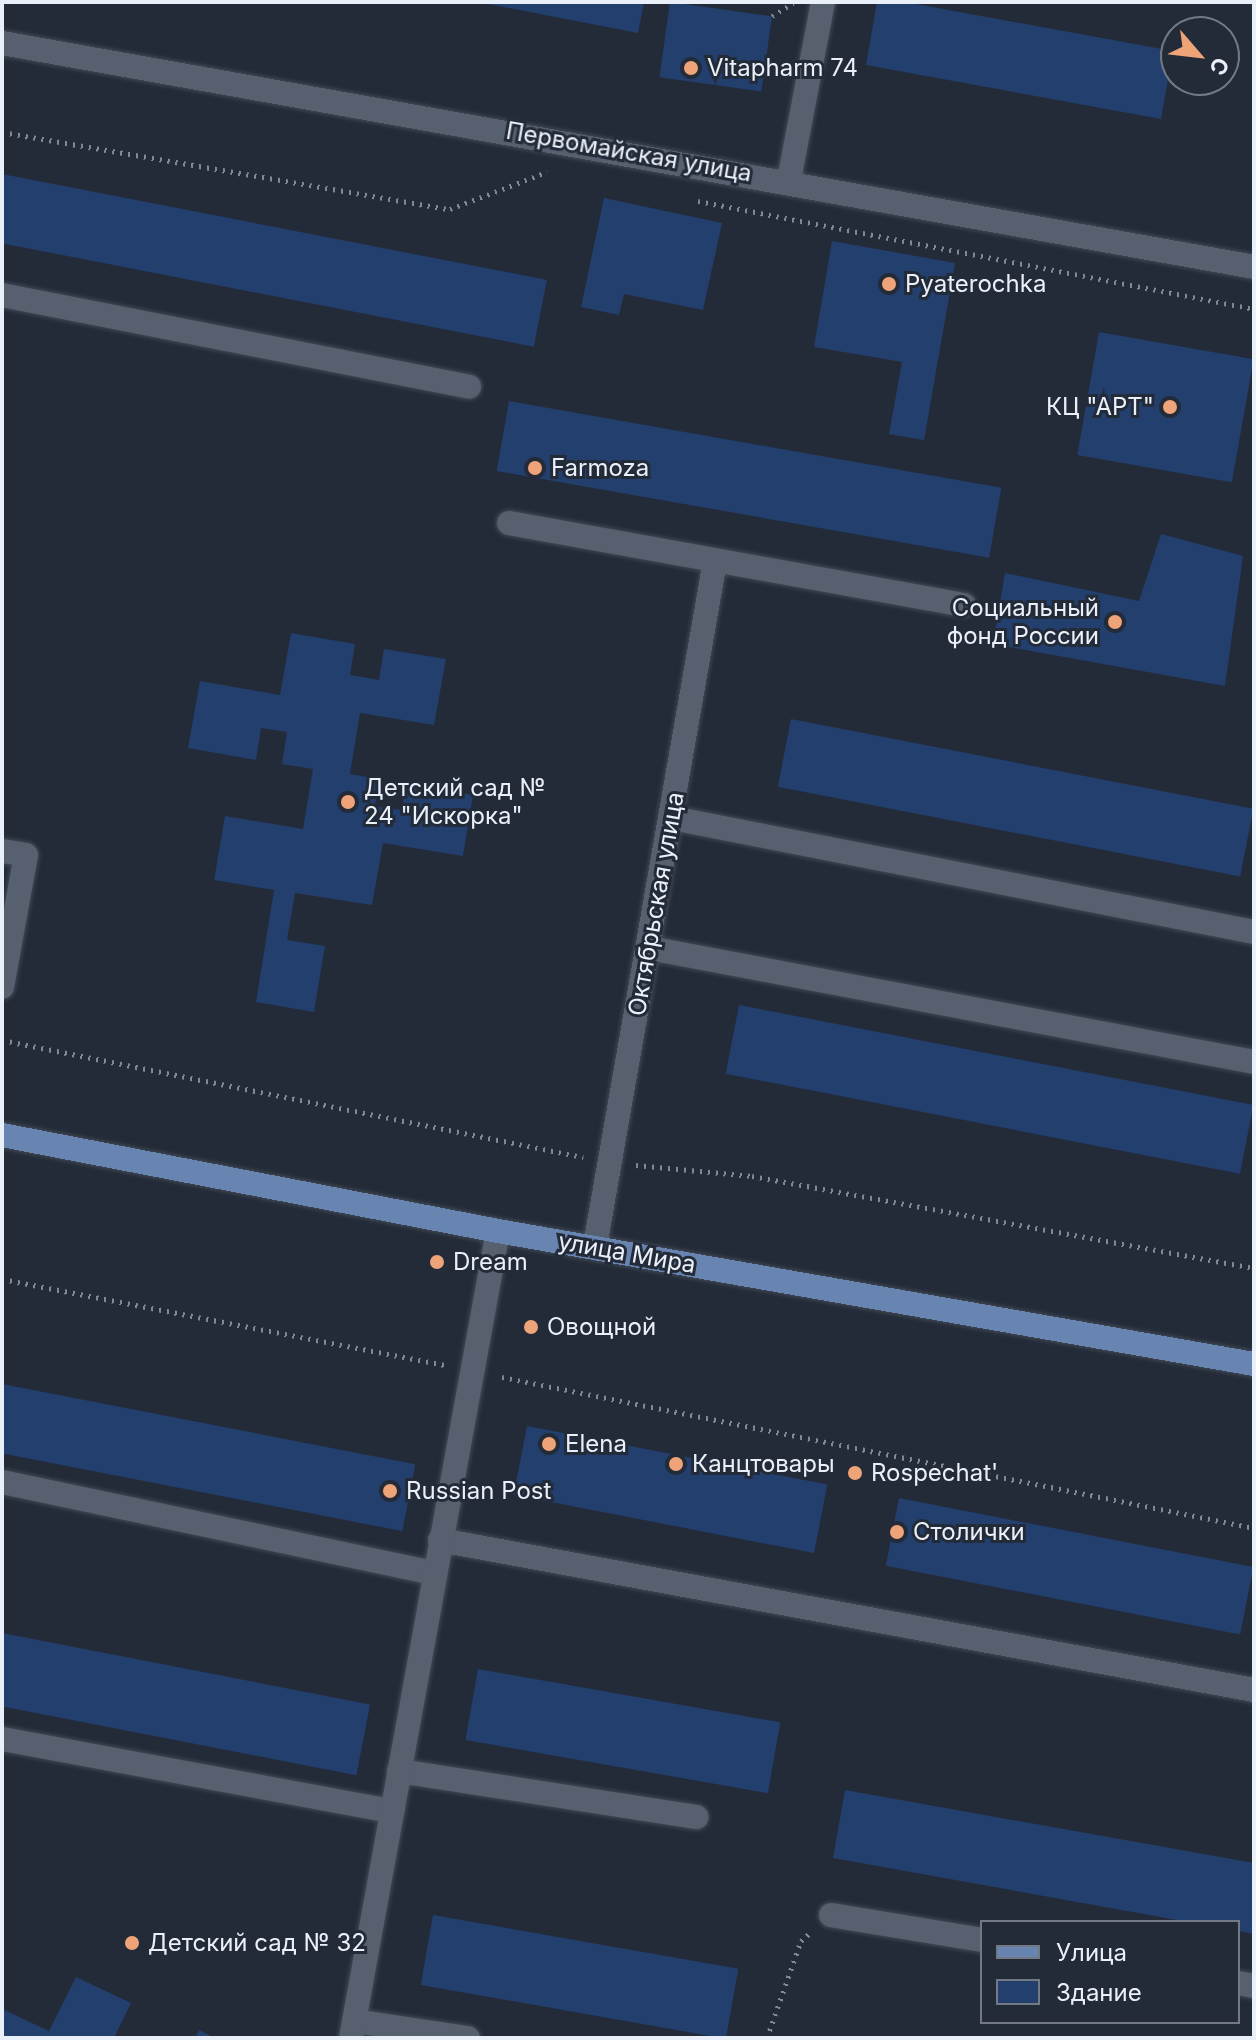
<!DOCTYPE html>
<meta charset="utf-8">
<style>
body{margin:0}
#map{position:relative;width:1256px;height:2040px;overflow:hidden;background:#232b39;font-family:Inter,sans-serif}
div>[style]{position:absolute}
[style*='--x']{left:calc(var(--x)*1px);top:calc(var(--y)*1px);width:calc(var(--w)*1px);rotate:calc(var(--a)*1deg)}
.building>*{inset:0;background:#233f6d;transform-origin:0 0}
.path>*{height:5px;margin-top:-2.5px;transform-origin:0;background:repeating-linear-gradient(90deg,#828995 0 2px,transparent 0 8px)}
.roads{filter:drop-shadow(0 0 2px #414954) drop-shadow(0 0 2px #414954)}
.minor>*{height:24px;margin:-12px;padding:0 12px;transform-origin:12px;border-radius:12px;background:#56606f}
.major>*{height:24px;margin:-12px;padding:0 12px;transform-origin:12px;border-radius:12px;background:#6885b2}
.dots>*{width:22px;height:22px;translate:-50% -50%;box-sizing:border-box;border:4px solid #232b39;border-radius:50%}
span{translate:-50% -50%;white-space:nowrap;text-align:center;line-height:1.15;-webkit-text-stroke:6px #232b39;paint-order:stroke}
.poi-label{font-size:24px;color:#eaf0f9}
.left{translate:0 -50%;text-align:left}
.right{translate:-100% -50%;text-align:right}
.street-label{font-size:24px;color:#eaf0f9}
.frame{position:absolute;inset:0;border:4px solid #eaf0f9;pointer-events:none}
.legend{position:absolute;left:980px;top:1920px;width:260px;height:104px;box-sizing:border-box;background:#232b39;border:2px solid #737a86;margin:0;padding:10px 14px;list-style:none;font-size:24px;color:#eaf0f9}
.legend li{display:flex;align-items:center;gap:16px;height:40px}
.legend b{width:40px;border:2px solid #737a86}
.north{position:absolute;left:1160px;top:16px;width:80px;height:80px;box-sizing:border-box;background:#232b39;border:2px solid #737a86;border-radius:50%;rotate:118deg;font-size:22px;font-weight:700;line-height:32px;text-align:center;color:#eaf0f9}
.north::after{content:'';display:block;margin:auto;width:28px;height:36px;background:#efa378;clip-path:polygon(50% 0,100% 100%,50% 72%,0 100%)}
</style>
<div id="map">
<div class="building">
<div style="clip-path:polygon(478px 2px,644px 2px,638px 33px)"></div>
<div style="left:670px;top:2px;width:103px;height:76px;rotate:8deg"></div>
<div style="clip-path:polygon(877px 2px,905px 2px,1173px 51px,1161px 119px,866px 65px)"></div>
<div style="left:2px;top:174px;width:555px;height:68px;rotate:11deg"></div>
<div style="clip-path:polygon(604px 198px,722px 223px,703px 310px,624px 294px,619px 315px,581px 307px)"></div>
<div style="clip-path:polygon(832px 241px,955px 263px,924px 440px,889px 434px,902px 362px,814px 347px)"></div>
<div style="left:1099px;top:332px;width:157px;height:125px;rotate:10deg"></div>
<div style="left:509px;top:401px;width:500px;height:71px;rotate:10deg"></div>
<div style="clip-path:polygon(1161px 534px,1243px 556px,1225px 686px,993px 644px,1005px 573px,1139px 601px)"></div>
<div style="clip-path:polygon(291px 633px,355px 644px,350px 675px,379px 680px,384px 649px,446px 659px,434px 725px,360px 713px,350px 774px,379px 779px,375px 806px,402px 810px,406px 784px,473px 795px,463px 856px,383px 843px,372px 905px,295px 893px,287px 940px,325px 946px,314px 1012px,256px 1002px,274px 890px,214px 880px,225px 816px,303px 829px,313px 769px,282px 764px,287px 732px,261px 728px,256px 760px,188px 748px,200px 681px,280px 695px)"></div>
<div style="left:791px;top:719px;width:471px;height:69px;rotate:11deg"></div>
<div style="left:739px;top:1005px;width:524px;height:70px;rotate:11deg"></div>
<div style="left:2px;top:1384px;width:421px;height:68px;rotate:11deg"></div>
<div style="left:527px;top:1426px;width:306px;height:70px;rotate:11deg"></div>
<div style="left:899px;top:1498px;width:361px;height:69px;rotate:11deg"></div>
<div style="left:2px;top:1633px;width:375px;height:72px;rotate:11deg"></div>
<div style="left:478px;top:1669px;width:307px;height:72px;rotate:10deg"></div>
<div style="clip-path:polygon(845px 1790px,1254px 1863px,1254px 1934px,1238px 1931px,1238px 1922px,1188px 1922px,833px 1858px)"></div>
<div style="left:433px;top:1915px;width:310px;height:71px;rotate:10deg"></div>
<div style="clip-path:polygon(76px 1977px,131px 2003px,114px 2038px,2px 2038px,2px 2009px,49px 2031px)"></div>
<div style="clip-path:polygon(199px 2030px,215px 2038px,195px 2038px)"></div>
</div>
<div class="path">
<div style="--x:772;--y:16;--w:25;--a:-32"></div>
<div style="--x:2;--y:132;--w:455;--a:9.8"></div>
<div style="--x:450;--y:209;--w:104;--a:-20.9"></div>
<div style="--x:698;--y:201;--w:566;--a:10.99"></div>
<div style="--x:2;--y:1040;--w:593;--a:11.39"></div>
<div style="--x:636;--y:1165;--w:117;--a:5.4"></div>
<div style="--x:752;--y:1176;--w:510;--a:10.39"></div>
<div style="--x:2;--y:1279;--w:451;--a:11"></div>
<div style="--x:502;--y:1377;--w:767;--a:11.35"></div>
<div style="--x:767;--y:2038;--w:103;--a:-70.7"></div>
<div style="--x:801;--y:1941;--w:12;--a:-42"></div>
</div>
<div class="roads">
<div class="minor">
<div style="--x:2;--y:43;--w:1272;--a:10.14"></div>
<div style="--x:789;--y:180;--w:181;--a:-79.2"></div>
<div style="--x:2;--y:295;--w:476;--a:11.1"></div>
<div style="--x:509;--y:523;--w:462;--a:10.2"></div>
<div style="--x:672;--y:818;--w:593;--a:11.08"></div>
<div style="--x:2;--y:851;--w:24;--a:9"></div>
<div style="--x:26;--y:855;--w:134;--a:100.3"></div>
<div style="--x:649;--y:948;--w:616;--a:10.67"></div>
<div style="--x:595;--y:1246;--w:695;--a:-80.06"></div>
<div style="--x:2;--y:1482;--w:441;--a:11.9"></div>
<div style="--x:440;--y:1540;--w:828;--a:10.44"></div>
<div style="--x:2;--y:1739;--w:397;--a:10.5"></div>
<div style="--x:399;--y:1771;--w:301;--a:8.8"></div>
<div style="--x:831;--y:1915;--w:153;--a:9.4"></div>
<div style="--x:1238;--y:1983;--w:16;--a:11"></div>
<div style="--x:354;--y:2021;--w:115;--a:8.5"></div>
<div style="--x:351;--y:2038;--w:820;--a:-79.68"></div>
</div>
<div class="major">
<div style="--x:2;--y:1135;--w:505;--a:10.95"></div>
<div style="--x:498;--y:1231;--w:768;--a:9.98"></div>
</div>
</div>
<div class="dots">
<div style="left:691px;top:68px;background:#efa378"></div>
<div style="left:889px;top:284px;background:#efa378"></div>
<div style="left:1170px;top:407px;background:#efa378"></div>
<div style="left:535px;top:468px;background:#efa378"></div>
<div style="left:1115px;top:622px;background:#efa378"></div>
<div style="left:348px;top:802px;background:#efa378"></div>
<div style="left:437px;top:1262px;background:#efa378"></div>
<div style="left:531px;top:1327px;background:#efa378"></div>
<div style="left:549px;top:1444px;background:#efa378"></div>
<div style="left:676px;top:1464px;background:#efa378"></div>
<div style="left:855px;top:1473px;background:#efa378"></div>
<div style="left:390px;top:1491px;background:#efa378"></div>
<div style="left:897px;top:1532px;background:#efa378"></div>
<div style="left:132px;top:1943px;background:#efa378"></div>
</div>
<div class="poi-label">
<span class="left" style="left:707px;top:68px">Vitapharm 74</span>
<span class="left" style="left:905px;top:284px">Pyaterochka</span>
<span class="right" style="left:1154px;top:407px">КЦ "АРТ"</span>
<span class="left" style="left:551px;top:468px">Farmoza</span>
<span class="right" style="left:1099px;top:622px">Социальный<br>фонд России</span>
<span class="left" style="left:364px;top:802px">Детский сад №<br>24 "Искорка"</span>
<span class="left" style="left:453px;top:1262px">Dream</span>
<span class="left" style="left:547px;top:1327px">Овощной</span>
<span class="left" style="left:565px;top:1444px">Elena</span>
<span class="left" style="left:692px;top:1464px">Канцтовары</span>
<span class="left" style="left:871px;top:1473px">Rospechat'</span>
<span class="left" style="left:406px;top:1491px">Russian Post</span>
<span class="left" style="left:913px;top:1532px">Столички</span>
<span class="left" style="left:148px;top:1943px">Детский сад № 32</span>
</div>
<div class="street-label">
<span style="left:629px;top:152px;rotate:10deg">Первомайская улица</span>
<span style="left:656px;top:904px;rotate:-80deg">Октябрьская улица</span>
<span style="left:627px;top:1253px;rotate:10deg">улица Мира</span>
</div>
<div class="frame"></div>
<ul class="legend">
<li><b style="height:10px;background:#6885b2"></b>Улица</li>
<li><b style="height:22px;background:#233f6d"></b>Здание</li>
</ul>
<div class="north">С</div>
</div>
